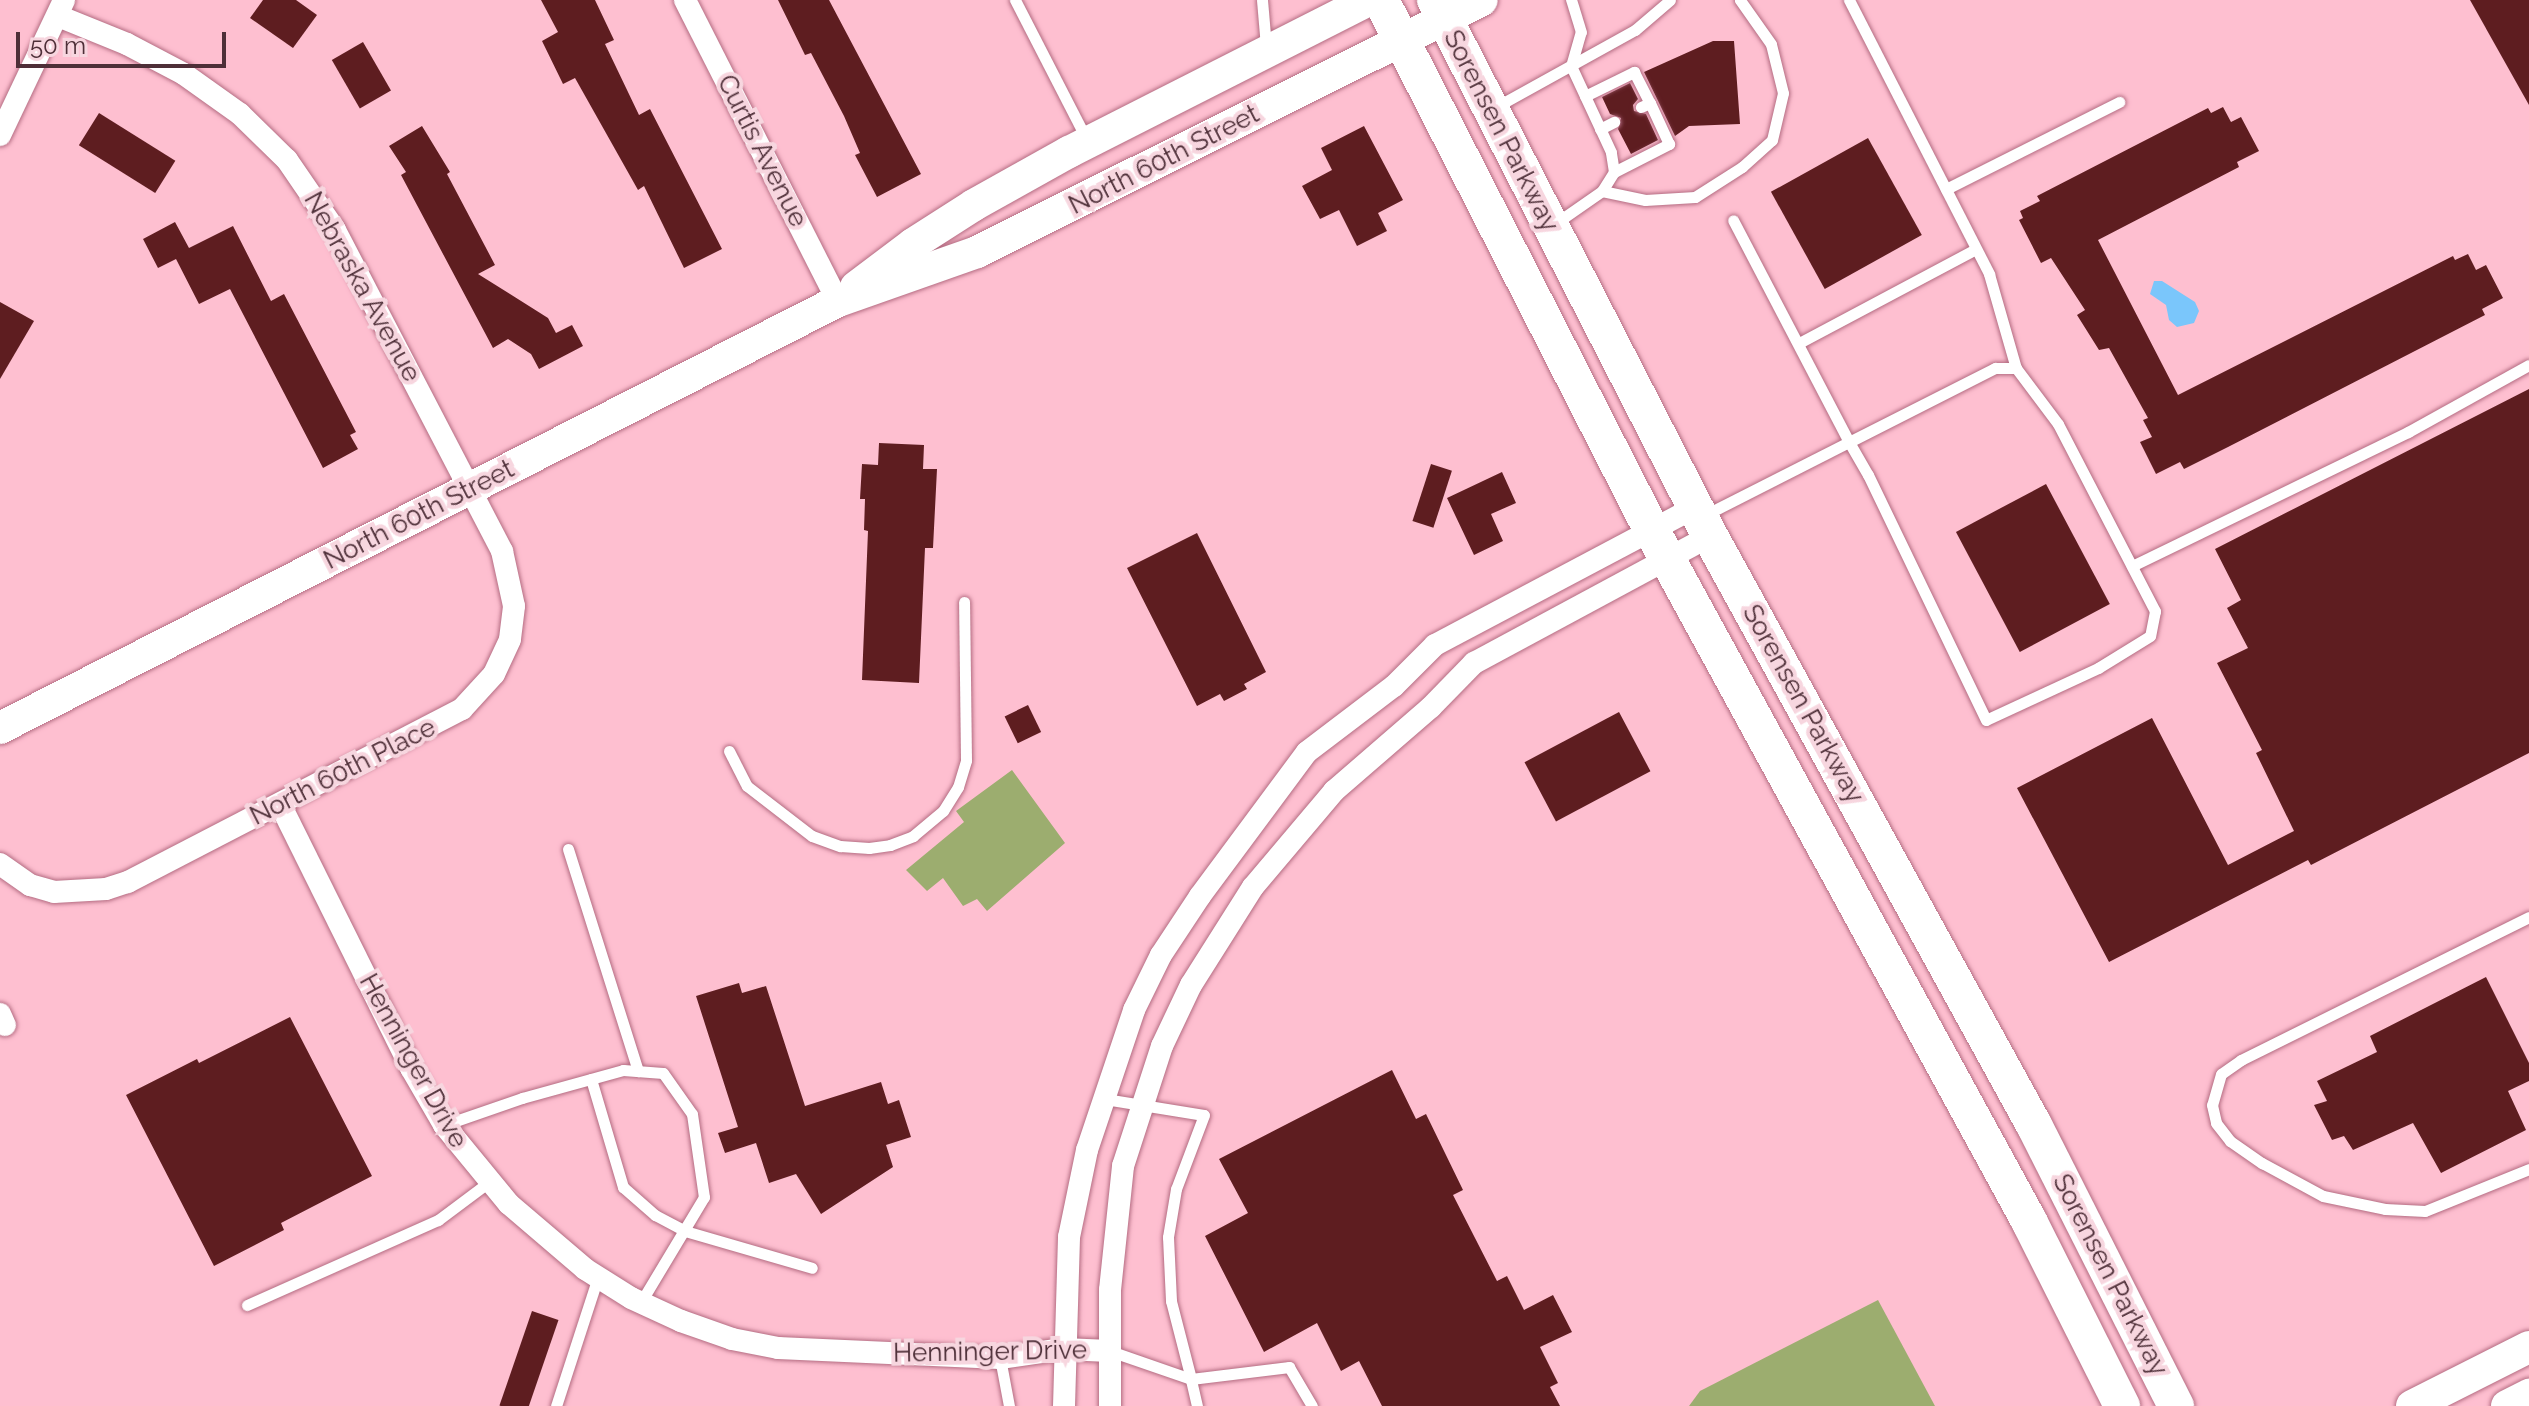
<!DOCTYPE html>
<style>
body{margin:0}
#map{position:relative;width:2529px;height:1406px;overflow:hidden;background:#febfd0;font-family:Raleway,sans-serif}
div>[style]{position:absolute}
[style*='--x']{left:calc(var(--x)*1px);top:calc(var(--y)*1px);width:calc(var(--w)*1px);rotate:calc(var(--a)*1deg)}
.green>*{inset:0;background:#9cad6f}
.water>*{inset:0;background:#7ac6fb}
.building>*{inset:0;background:#5e1d20;transform-origin:0 0}
.roads{filter:drop-shadow(0 0 2px #b46c82) drop-shadow(0 0 2px #b46c82)}
.lane>*{height:11px;margin:-5.5px;padding:0 5.5px;transform-origin:5.5px;border-radius:5.5px;background:#fff}
.street>*{height:22px;margin:-11px;padding:0 11px;transform-origin:11px;border-radius:11px;background:#fff}
.secondary>*{height:32px;margin:-16px;padding:0 16px;transform-origin:16px;border-radius:16px;background:#fff}
.primary>*{height:36px;margin:-18px;padding:0 18px;transform-origin:18px;border-radius:18px;background:#fff}
span{translate:-50% -50%;white-space:nowrap;text-align:center;line-height:1.15;-webkit-text-stroke:8px #f7d6df;paint-order:stroke}
.street-label{font-size:26px;color:#4e2f38}
.scale{position:absolute;left:16px;top:32px;width:210px;height:36px;box-sizing:border-box;border:4px solid #4e2f38;border-top:0;padding-left:10px;font-size:24px;line-height:28px;white-space:nowrap;color:#4e2f38;-webkit-text-stroke:6px #f7d6df;paint-order:stroke}
</style>
<div id="map">
<div class="green">
<div style="clip-path:polygon(1012px 770px,1065px 843px,987px 911px,977px 899px,963px 906px,943px 878px,927px 891px,906px 870px,964px 822px,956px 811px)"></div>
<div style="clip-path:polygon(1878px 1300px,1935px 1406px,1689px 1406px,1700px 1391px)"></div>
</div>
<div class="water">
<div style="clip-path:polygon(2154px 281px,2162px 281px,2195px 302px,2199px 311px,2194px 323px,2177px 327px,2169px 320px,2166px 305px,2150px 294px)"></div>
</div>
<div class="building">
<div style="clip-path:polygon(263px 0,296px 0,317px 15px,293px 48px,250px 18px)"></div>
<div style="clip-path:polygon(541px 0,595px 0,614px 40px,605px 44px,639px 115px,650px 109px,722px 249px,684px 268px,644px 186px,638px 190px,575px 78px,563px 84px,542px 41px,558px 32px)"></div>
<div style="clip-path:polygon(778px 0,829px 0,921px 174px,877px 197px,855px 155px,860px 153px,844px 116px,811px 53px,805px 55px)"></div>
<div style="clip-path:polygon(2470px 0,2529px 0,2529px 105px,2502px 57px)"></div>
<div style="clip-path:polygon(1713px 41px,1734px 41px,1740px 124px,1689px 126px,1675px 136px,1644px 72px)"></div>
<div style="left:363px;top:42px;width:56px;height:36px;rotate:60deg"></div>
<div style="clip-path:polygon(1630px 83px,1638px 99px,1633px 105px,1634px 111px,1646px 114px,1658px 140px,1631px 154px,1618px 129px,1621px 118px,1610px 114px,1602px 97px)"></div>
<div style="clip-path:polygon(2223px 107px,2231px 122px,2241px 117px,2259px 151px,2237px 162px,2239px 167px,2098px 240px,2178px 395px,2453px 256px,2455px 260px,2468px 254px,2476px 270px,2486px 265px,2503px 298px,2482px 309px,2485px 315px,2228px 447px,2184px 469px,2180px 462px,2156px 474px,2140px 442px,2152px 437px,2143px 420px,2148px 418px,2109px 348px,2099px 350px,2077px 315px,2085px 310px,2051px 258px,2041px 263px,2019px 220px,2023px 218px,2020px 211px,2040px 201px,2037px 196px,2208px 108px,2211px 113px)"></div>
<div style="left:99px;top:113px;width:90px;height:38px;rotate:32deg"></div>
<div style="clip-path:polygon(422px 126px,450px 172px,447px 174px,495px 265px,478px 274px,548px 318px,556px 333px,572px 325px,583px 346px,539px 369px,531px 354px,508px 339px,493px 348px,401px 175px,406px 172px,389px 146px)"></div>
<div style="clip-path:polygon(1364px 126px,1403px 200px,1378px 213px,1387px 231px,1357px 246px,1339px 210px,1320px 219px,1302px 186px,1332px 170px,1321px 148px)"></div>
<div style="left:1868px;top:138px;width:111px;height:111px;rotate:61deg"></div>
<div style="clip-path:polygon(175px 222px,189px 248px,233px 226px,271px 301px,284px 294px,356px 432px,350px 435px,358px 449px,323px 468px,230px 289px,199px 304px,176px 259px,158px 268px,143px 239px)"></div>
<div style="clip-path:polygon(0 302px,34px 321px,0 379px)"></div>
<div style="clip-path:polygon(2529px 389px,2529px 753px,2311px 865px,2308px 860px,2109px 962px,2017px 788px,2152px 718px,2228px 865px,2294px 831px,2256px 753px,2262px 750px,2217px 663px,2248px 648px,2227px 608px,2241px 600px,2215px 549px)"></div>
<div style="clip-path:polygon(879px 443px,924px 445px,923px 469px,937px 469px,933px 548px,925px 548px,919px 683px,862px 680px,868px 531px,864px 530px,865px 499px,860px 499px,862px 464px,878px 465px)"></div>
<div style="left:1431px;top:464px;width:22px;height:60px;rotate:18deg"></div>
<div style="clip-path:polygon(1502px 472px,1516px 503px,1491px 514px,1503px 541px,1474px 555px,1447px 498px)"></div>
<div style="left:2046px;top:484px;width:136px;height:102px;rotate:62deg"></div>
<div style="clip-path:polygon(1197px 533px,1266px 672px,1244px 684px,1247px 689px,1224px 701px,1220px 694px,1197px 706px,1127px 568px)"></div>
<div style="left:1028px;top:705px;width:30px;height:26px;rotate:64deg"></div>
<div style="left:1619px;top:712px;width:67px;height:107px;rotate:62deg"></div>
<div style="clip-path:polygon(2486px 977px,2529px 1063px,2529px 1081px,2508px 1091px,2526px 1130px,2441px 1173px,2413px 1123px,2353px 1150px,2344px 1136px,2332px 1140px,2314px 1105px,2327px 1101px,2317px 1081px,2377px 1052px,2370px 1036px)"></div>
<div style="clip-path:polygon(739px 983px,742px 993px,766px 986px,805px 1106px,881px 1082px,888px 1104px,899px 1100px,911px 1137px,886px 1145px,893px 1167px,821px 1214px,796px 1174px,769px 1183px,756px 1143px,725px 1153px,718px 1133px,738px 1127px,696px 996px)"></div>
<div style="clip-path:polygon(290px 1017px,372px 1176px,281px 1223px,284px 1230px,214px 1266px,126px 1095px,197px 1059px,199px 1063px)"></div>
<div style="clip-path:polygon(1392px 1070px,1416px 1119px,1426px 1114px,1463px 1190px,1453px 1195px,1497px 1281px,1507px 1276px,1524px 1310px,1553px 1295px,1572px 1332px,1540px 1347px,1558px 1383px,1550px 1387px,1560px 1406px,1382px 1406px,1359px 1361px,1341px 1371px,1317px 1323px,1264px 1352px,1205px 1236px,1248px 1213px,1219px 1159px)"></div>
<div style="left:532px;top:1311px;width:28px;height:100px;rotate:19deg"></div>
</div>
<div class="roads">
<div class="lane">
<div style="--x:1015;--y:0;--w:155;--a:62.8"></div>
<div style="--x:1262;--y:0;--w:47;--a:85.1"></div>
<div style="--x:1849;--y:0;--w:308;--a:62.9"></div>
<div style="--x:1989;--y:274;--w:98;--a:74"></div>
<div style="--x:1585;--y:96;--w:55;--a:-26.1"></div>
<div style="--x:1634;--y:72;--w:35;--a:63"></div>
<div style="--x:1494;--y:108;--w:161;--a:-29"></div>
<div style="--x:1635;--y:30;--w:46;--a:-40.6"></div>
<div style="--x:1600;--y:129;--w:16;--a:-27"></div>
<div style="--x:1614;--y:172;--w:62;--a:-27"></div>
<div style="--x:1669;--y:144;--w:45;--a:-114.9"></div>
<div style="--x:1650;--y:103;--w:10;--a:156"></div>
<div style="--x:1946;--y:189;--w:194;--a:-26.7"></div>
<div style="--x:1602;--y:191;--w:44;--a:11.8"></div>
<div style="--x:1645;--y:200;--w:50;--a:-3.4"></div>
<div style="--x:1695;--y:197;--w:56;--a:-32.6"></div>
<div style="--x:1742;--y:167;--w:40;--a:-42"></div>
<div style="--x:1772;--y:140;--w:48;--a:-76.8"></div>
<div style="--x:1783;--y:93;--w:50;--a:-103.8"></div>
<div style="--x:1771;--y:44;--w:54;--a:-125.2"></div>
<div style="--x:1556;--y:223;--w:56;--a:-34.8"></div>
<div style="--x:1602;--y:191;--w:22;--a:-58"></div>
<div style="--x:1614;--y:172;--w:20;--a:-99"></div>
<div style="--x:1611;--y:152;--w:95;--a:-114.9"></div>
<div style="--x:1571;--y:66;--w:35;--a:-74"></div>
<div style="--x:1581;--y:32;--w:34;--a:-107"></div>
<div style="--x:1799;--y:343;--w:200;--a:-28"></div>
<div style="--x:1705;--y:515;--w:161;--a:-26.9"></div>
<div style="--x:1849;--y:442;--w:164;--a:-26.9"></div>
<div style="--x:1995;--y:368;--w:21;--a:0"></div>
<div style="--x:2016;--y:368;--w:70;--a:53.1"></div>
<div style="--x:2058;--y:424;--w:211;--a:62.6"></div>
<div style="--x:2155;--y:611;--w:25;--a:101"></div>
<div style="--x:2150;--y:636;--w:61;--a:148.4"></div>
<div style="--x:2098;--y:668;--w:123;--a:155.1"></div>
<div style="--x:1986;--y:720;--w:272;--a:-115.7"></div>
<div style="--x:1868;--y:475;--w:38;--a:-120"></div>
<div style="--x:1849;--y:442;--w:250;--a:-117.6"></div>
<div style="--x:2132;--y:566;--w:307;--a:-25.9"></div>
<div style="--x:2408;--y:432;--w:138;--a:-29"></div>
<div style="--x:729;--y:751;--w:39;--a:63"></div>
<div style="--x:747;--y:786;--w:82;--a:37.6"></div>
<div style="--x:812;--y:836;--w:30;--a:20"></div>
<div style="--x:840;--y:846;--w:29;--a:4"></div>
<div style="--x:869;--y:848;--w:21;--a:-8"></div>
<div style="--x:890;--y:845;--w:25;--a:-21"></div>
<div style="--x:913;--y:836;--w:39;--a:-40"></div>
<div style="--x:943;--y:811;--w:28;--a:-58"></div>
<div style="--x:958;--y:787;--w:28;--a:-73"></div>
<div style="--x:966;--y:760;--w:158;--a:-90.7"></div>
<div style="--x:568;--y:849;--w:233;--a:72.5"></div>
<div style="--x:2529;--y:917;--w:322;--a:153.6"></div>
<div style="--x:2241;--y:1060;--w:24;--a:145"></div>
<div style="--x:2221;--y:1074;--w:32;--a:106"></div>
<div style="--x:2212;--y:1105;--w:18;--a:77"></div>
<div style="--x:2216;--y:1123;--w:23;--a:52"></div>
<div style="--x:2230;--y:1141;--w:39;--a:35"></div>
<div style="--x:2262;--y:1163;--w:69;--a:28.4"></div>
<div style="--x:2323;--y:1196;--w:63;--a:11.8"></div>
<div style="--x:2385;--y:1209;--w:40;--a:2.9"></div>
<div style="--x:2425;--y:1211;--w:112;--a:-22"></div>
<div style="--x:591;--y:1079;--w:113;--a:73.5"></div>
<div style="--x:623;--y:1187;--w:43;--a:41.2"></div>
<div style="--x:655;--y:1215;--w:34;--a:28"></div>
<div style="--x:685;--y:1231;--w:132;--a:16.2"></div>
<div style="--x:1105;--y:1099;--w:100;--a:9.2"></div>
<div style="--x:1204;--y:1115;--w:79;--a:110.7"></div>
<div style="--x:1176;--y:1189;--w:49;--a:99.5"></div>
<div style="--x:1168;--y:1237;--w:64;--a:87.3"></div>
<div style="--x:1171;--y:1301;--w:81;--a:75.6"></div>
<div style="--x:444;--y:1125;--w:83;--a:-19.1"></div>
<div style="--x:522;--y:1098;--w:105;--a:-15.5"></div>
<div style="--x:623;--y:1070;--w:40;--a:4.3"></div>
<div style="--x:663;--y:1073;--w:50;--a:54.7"></div>
<div style="--x:692;--y:1114;--w:84;--a:81.8"></div>
<div style="--x:704;--y:1197;--w:122;--a:121"></div>
<div style="--x:247;--y:1305;--w:209;--a:-24"></div>
<div style="--x:438;--y:1220;--w:64;--a:-36.7"></div>
<div style="--x:1110;--y:1351;--w:86;--a:19.1"></div>
<div style="--x:1000;--y:1358;--w:49;--a:79.4"></div>
<div style="--x:556;--y:1406;--w:136;--a:-72"></div>
<div style="--x:1197;--y:1406;--w:28;--a:-103"></div>
<div style="--x:1191;--y:1379;--w:99;--a:-7"></div>
<div style="--x:1289;--y:1367;--w:45;--a:59.5"></div>
</div>
<div class="street">
<div style="--x:685;--y:0;--w:338;--a:63.1"></div>
<div style="--x:0;--y:135;--w:149;--a:-64.6"></div>
<div style="--x:280;--y:804;--w:295;--a:63.6"></div>
<div style="--x:411;--y:1068;--w:66;--a:59.9"></div>
<div style="--x:444;--y:1125;--w:102;--a:50.6"></div>
<div style="--x:509;--y:1204;--w:100;--a:40.5"></div>
<div style="--x:585;--y:1269;--w:54;--a:32.2"></div>
<div style="--x:631;--y:1298;--w:55;--a:24.7"></div>
<div style="--x:681;--y:1321;--w:54;--a:19.4"></div>
<div style="--x:732;--y:1339;--w:47;--a:11.1"></div>
<div style="--x:778;--y:1348;--w:222;--a:2.6"></div>
<div style="--x:1000;--y:1358;--w:64;--a:-8.1"></div>
<div style="--x:1063;--y:1349;--w:47;--a:2.4"></div>
<div style="--x:0;--y:864;--w:37;--a:35"></div>
<div style="--x:30;--y:885;--w:25;--a:16"></div>
<div style="--x:54;--y:892;--w:52;--a:-3.3"></div>
<div style="--x:106;--y:889;--w:23;--a:-18"></div>
<div style="--x:128;--y:882;--w:376;--a:-27.4"></div>
<div style="--x:462;--y:709;--w:47;--a:-47.6"></div>
<div style="--x:494;--y:674;--w:38;--a:-65"></div>
<div style="--x:510;--y:639;--w:33;--a:-83"></div>
<div style="--x:514;--y:606;--w:56;--a:-102.3"></div>
<div style="--x:502;--y:551;--w:362;--a:-117.5"></div>
<div style="--x:335;--y:230;--w:85;--a:-124.4"></div>
<div style="--x:287;--y:160;--w:66;--a:-135.6"></div>
<div style="--x:240;--y:114;--w:69;--a:-144.5"></div>
<div style="--x:184;--y:74;--w:64;--a:-152.2"></div>
<div style="--x:127;--y:44;--w:74;--a:-157.9"></div>
<div style="--x:0;--y:1014;--w:12;--a:66"></div>
<div style="--x:1064;--y:1406;--w:169;--a:-88.3"></div>
<div style="--x:1069;--y:1237;--w:89;--a:-78.3"></div>
<div style="--x:1087;--y:1150;--w:148;--a:-71.4"></div>
<div style="--x:1134;--y:1010;--w:61;--a:-63.9"></div>
<div style="--x:1161;--y:955;--w:71;--a:-56.5"></div>
<div style="--x:1200;--y:896;--w:179;--a:-53.4"></div>
<div style="--x:1307;--y:752;--w:109;--a:-37.2"></div>
<div style="--x:1394;--y:686;--w:58;--a:-45"></div>
<div style="--x:1435;--y:645;--w:295;--a:-27.9"></div>
<div style="--x:1110;--y:1406;--w:116;--a:-90"></div>
<div style="--x:1110;--y:1290;--w:125;--a:-84"></div>
<div style="--x:1123;--y:1166;--w:126;--a:-72"></div>
<div style="--x:1162;--y:1046;--w:68;--a:-64.6"></div>
<div style="--x:1191;--y:985;--w:116;--a:-57.7"></div>
<div style="--x:1253;--y:887;--w:126;--a:-49.8"></div>
<div style="--x:1334;--y:791;--w:128;--a:-40.9"></div>
<div style="--x:1431;--y:707;--w:62;--a:-45.7"></div>
<div style="--x:1474;--y:663;--w:268;--a:-28.3"></div>
</div>
<div class="secondary">
<div style="--x:856;--y:287;--w:71;--a:-37"></div>
<div style="--x:913;--y:244;--w:72;--a:-32.6"></div>
<div style="--x:974;--y:205;--w:109;--a:-29.2"></div>
<div style="--x:1069;--y:152;--w:335;--a:-26.9"></div>
<div style="--x:0;--y:728;--w:941;--a:-27"></div>
<div style="--x:838;--y:301;--w:147;--a:-19.4"></div>
<div style="--x:977;--y:252;--w:564;--a:-26.52"></div>
<div style="--x:2412;--y:1406;--w:131;--a:-26.8"></div>
<div style="--x:2507;--y:1406;--w:25;--a:-27"></div>
</div>
<div class="primary">
<div style="--x:1381;--y:0;--w:594;--a:62.96"></div>
<div style="--x:1651;--y:529;--w:789;--a:61.35"></div>
<div style="--x:2029;--y:1221;--w:207;--a:63.3"></div>
<div style="--x:1435;--y:0;--w:602;--a:62.84"></div>
<div style="--x:1710;--y:536;--w:672;--a:61.19"></div>
<div style="--x:2034;--y:1125;--w:315;--a:63.2"></div>
</div>
</div>
<div class="street-label">
<span style="left:1501px;top:131px;rotate:63deg">Sorensen Parkway</span>
<span style="left:762px;top:151px;rotate:63deg">Curtis Avenue</span>
<span style="left:1164px;top:160px;rotate:-27deg">North 60th Street</span>
<span style="left:362px;top:287px;rotate:61deg">Nebraska Avenue</span>
<span style="left:419px;top:515px;rotate:-27deg">North 60th Street</span>
<span style="left:1803px;top:704px;rotate:61deg">Sorensen Parkway</span>
<span style="left:343px;top:772px;rotate:-27deg">North 60th Place</span>
<span style="left:413px;top:1061px;rotate:61deg">Henninger Drive</span>
<span style="left:2110px;top:1275px;rotate:63deg">Sorensen Parkway</span>
<span style="left:990px;top:1352px;rotate:-1deg">Henninger Drive</span>
</div>
<div class="scale">50 m</div>
</div>
